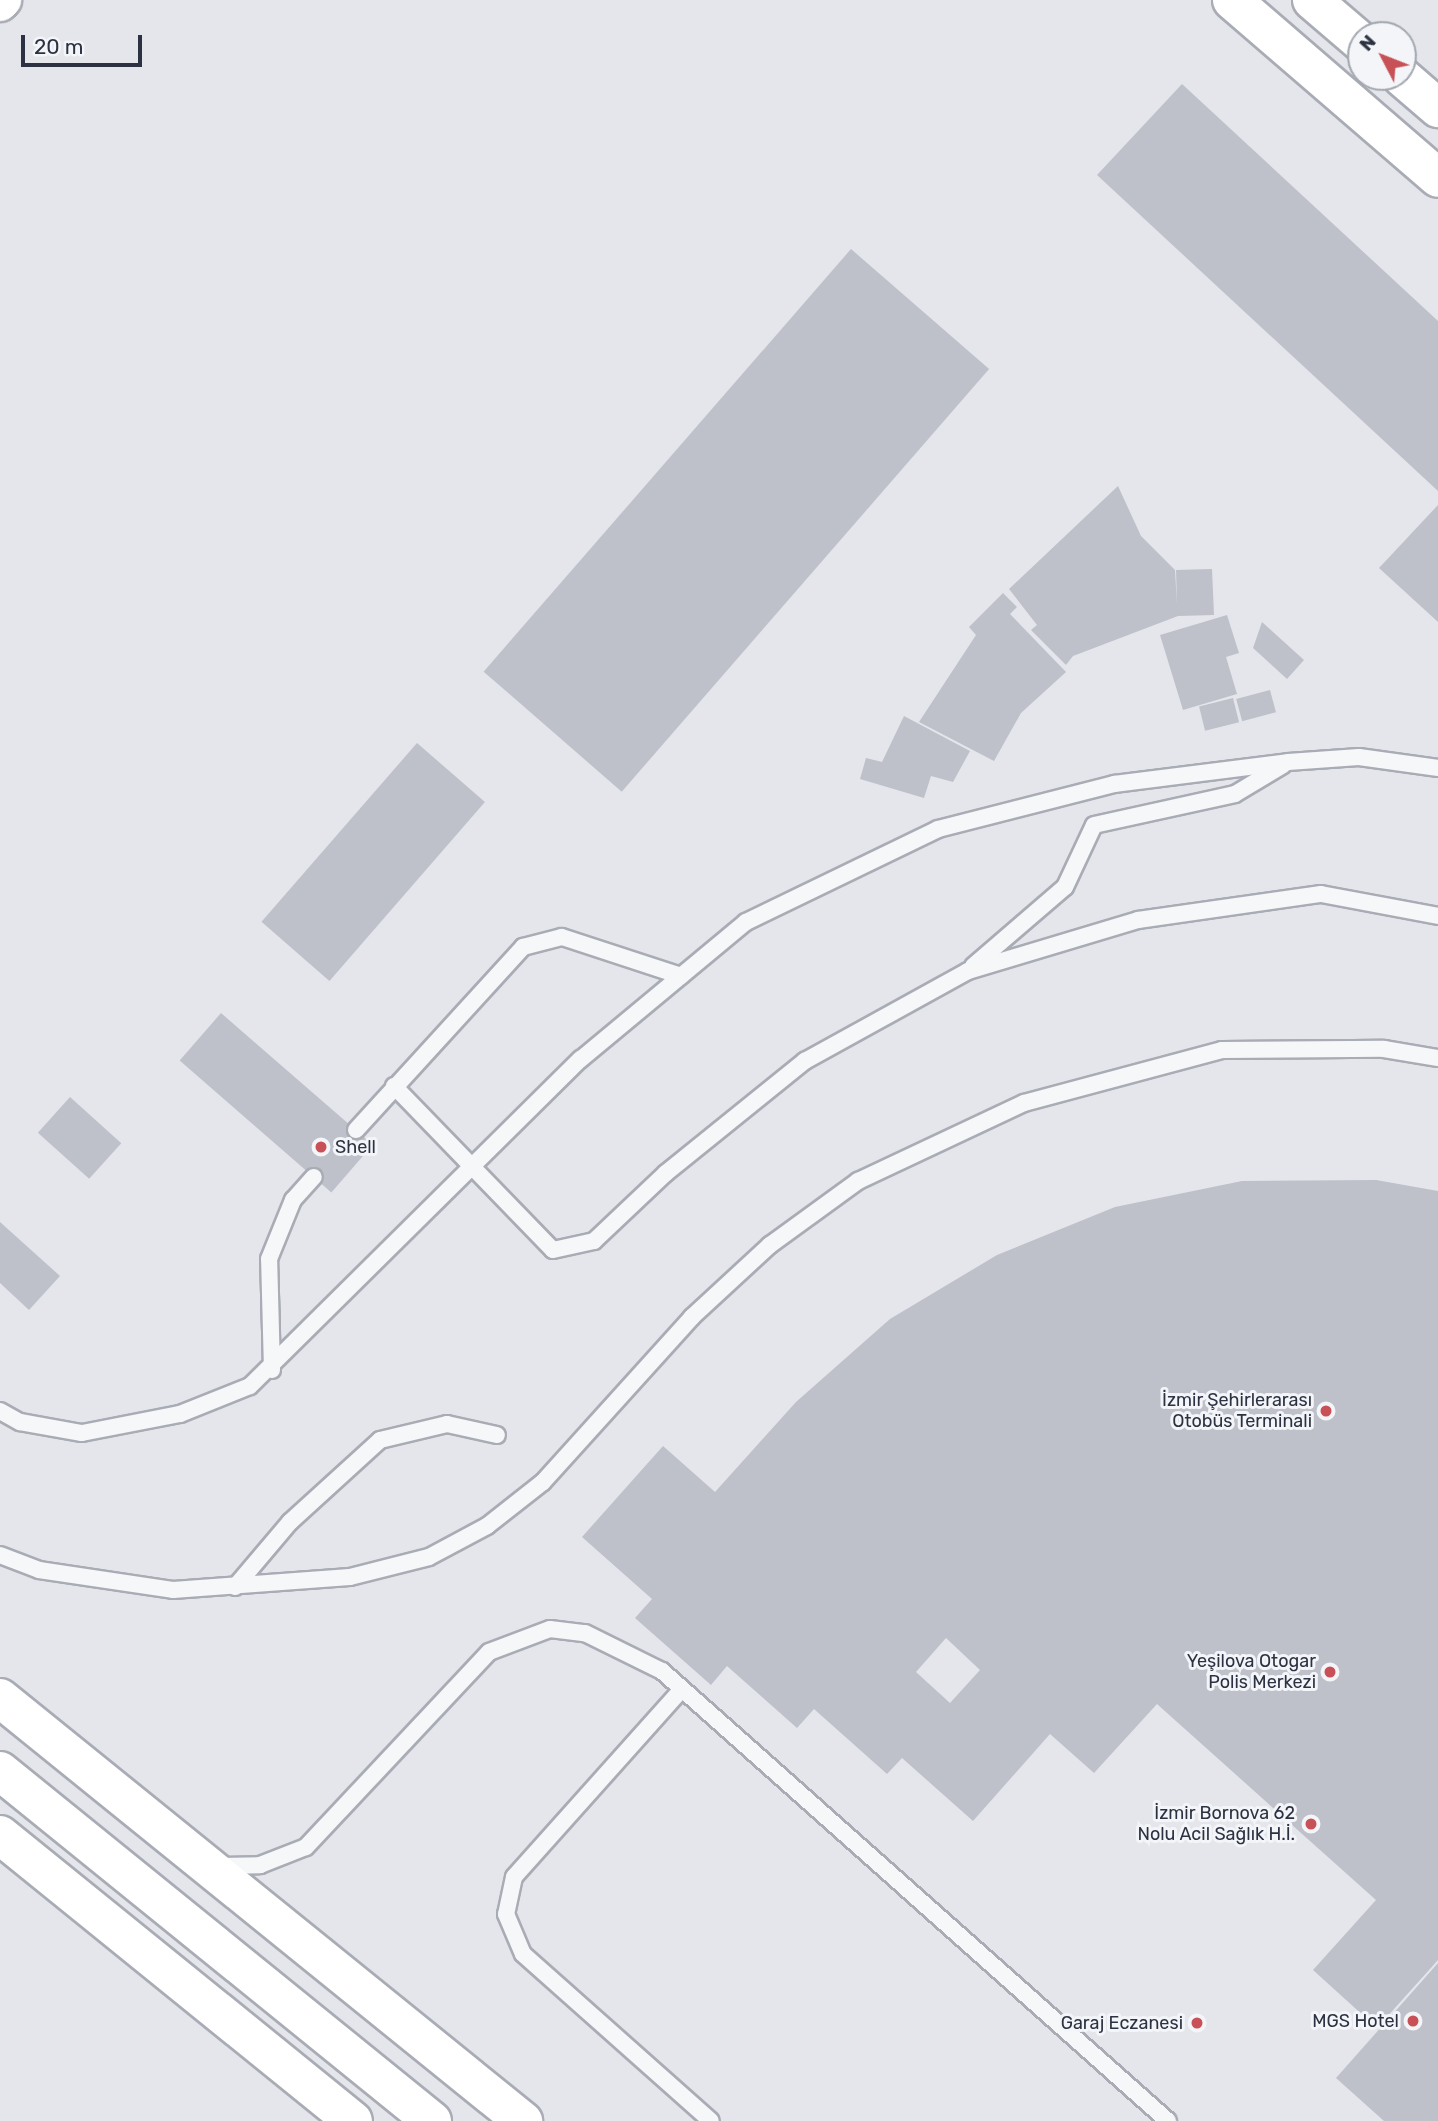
<!DOCTYPE html>
<meta charset="utf-8">
<style>
body{margin:0}
#map{position:relative;width:1438px;height:2121px;overflow:hidden;background:#e4e6eb;font-family:Rubik,sans-serif}
div>[style]{position:absolute}
.building>*{inset:0;background:#bec1ca;transform-origin:0 0}
.roads{filter:drop-shadow(2px 0 #a9acb5) drop-shadow(-2px 0 #a9acb5) drop-shadow(0 2px #a9acb5) drop-shadow(0 -2px #a9acb5)}
.service>*{height:16px;margin:-8px;padding:0 8px;transform-origin:8px;border-radius:8px;background:#f6f7f9}
.primary>*{height:38px;margin:-19px;padding:0 19px;transform-origin:19px;border-radius:19px;background:#fff}
.dots>*{width:19px;height:19px;translate:-50% -50%;box-sizing:border-box;border:4px solid #f3f5f8;border-radius:50%}
span{translate:-50% -50%;white-space:nowrap;text-align:center;line-height:1.15;-webkit-text-stroke:6px #f3f5f8;paint-order:stroke}
.poi-label{font-size:18px;color:#2c3242}
.left{translate:0 -50%;text-align:left}
.right{translate:-100% -50%;text-align:right}
.north{position:absolute;left:1347px;top:21px;width:70px;height:70px;box-sizing:border-box;background:#f3f5f8;border:2px solid #a3a7af;border-radius:50%;rotate:312deg;font-size:19px;font-weight:700;line-height:28px;text-align:center;color:#2c3242}
.north::after{content:'';display:block;margin:auto;width:24px;height:32px;background:#c85157;clip-path:polygon(50% 0,100% 100%,50% 72%,0 100%)}
.scale{position:absolute;left:21px;top:35px;width:121px;height:32px;box-sizing:border-box;border:4px solid #2c3242;border-top:0;padding-left:9px;font-size:21px;line-height:24px;white-space:nowrap;color:#2c3242;-webkit-text-stroke:5px #f3f5f8;paint-order:stroke}
</style>
<div id="map">
<div class="building">
<div style="clip-path:polygon(1182px 84px,1438px 321px,1438px 491px,1097px 175px)"></div>
<div style="left:851px;top:249px;width:183px;height:560px;rotate:41deg"></div>
<div style="clip-path:polygon(1118px 486px,1141px 536px,1175px 570px,1177px 604px,1176px 570px,1212px 569px,1214px 615px,1178px 616px,1073px 656px,1066px 665px,1031px 630px,1037px 625px,1009px 589px)"></div>
<div style="clip-path:polygon(1438px 505px,1438px 622px,1379px 568px)"></div>
<div style="clip-path:polygon(1003px 593px,1017px 607px,1010px 614px,1066px 672px,1021px 713px,994px 761px,919px 722px,976px 635px,969px 627px)"></div>
<div style="clip-path:polygon(1227px 615px,1239px 653px,1226px 657px,1237px 694px,1183px 710px,1160px 635px)"></div>
<div style="clip-path:polygon(1262px 622px,1304px 660px,1287px 679px,1253px 648px)"></div>
<div style="left:1270px;top:690px;width:23px;height:35px;rotate:75deg"></div>
<div style="left:1233px;top:698px;width:25px;height:35px;rotate:76deg"></div>
<div style="clip-path:polygon(904px 716px,970px 751px,953px 782px,931px 776px,924px 798px,860px 779px,866px 758px,882px 762px)"></div>
<div style="left:417px;top:743px;width:90px;height:237px;rotate:41deg"></div>
<div style="left:221px;top:1013px;width:201px;height:63px;rotate:41deg"></div>
<div style="left:70px;top:1097px;width:69px;height:48px;rotate:42deg"></div>
<div style="clip-path:polygon(evenodd,1376px 1180px,1438px 1191px,1438px 1960px,1377px 2028px,1313px 1970px,1376px 1900px,1157px 1704px,1094px 1773px,1050px 1734px,973px 1821px,902px 1758px,887px 1774px,814px 1709px,797px 1728px,727px 1666px,711px 1685px,635px 1618px,652px 1599px,582px 1537px,663px 1446px,715px 1492px,796px 1402px,890px 1319px,997px 1255px,1115px 1207px,1242px 1181px,1376px 1180px,946px 1638px,980px 1670px,950px 1703px,916px 1672px,946px 1638px)"></div>
<div style="clip-path:polygon(0 1222px,60px 1276px,29px 1310px,0 1283px)"></div>
<div style="clip-path:polygon(1438px 1963px,1438px 2121px,1384px 2121px,1336px 2078px)"></div>
</div>
<div class="roads">
<div class="service">
<div style="left:973px;top:966px;width:121px;rotate:-40.7deg"></div>
<div style="left:1065px;top:887px;width:68px;rotate:-64.9deg"></div>
<div style="left:1094px;top:825px;width:144px;rotate:-12.4deg"></div>
<div style="left:1235px;top:794px;width:56px;rotate:-31.1deg"></div>
<div style="left:394px;top:1086px;width:228px;rotate:45.9deg"></div>
<div style="left:553px;top:1250px;width:42px;rotate:-12.4deg"></div>
<div style="left:594px;top:1241px;width:99px;rotate:-43.4deg"></div>
<div style="left:666px;top:1173px;width:179px;rotate:-38.9deg"></div>
<div style="left:805px;top:1061px;width:186px;rotate:-28.9deg"></div>
<div style="left:968px;top:971px;width:177px;rotate:-16.7deg"></div>
<div style="left:1138px;top:920px;width:185px;rotate:-8.1deg"></div>
<div style="left:1321px;top:894px;width:119px;rotate:10.6deg"></div>
<div style="left:356px;top:1130px;width:248px;rotate:-47.6deg"></div>
<div style="left:523px;top:947px;width:40px;rotate:-14.4deg"></div>
<div style="left:562px;top:937px;width:125px;rotate:18.1deg"></div>
<div style="left:272px;top:1370px;width:111px;rotate:-91.5deg"></div>
<div style="left:269px;top:1259px;width:64px;rotate:-67.9deg"></div>
<div style="left:293px;top:1200px;width:31px;rotate:-48deg"></div>
<div style="left:0;top:1411px;width:23px;rotate:29deg"></div>
<div style="left:20px;top:1422px;width:63px;rotate:10.1deg"></div>
<div style="left:82px;top:1433px;width:100px;rotate:-11deg"></div>
<div style="left:180px;top:1414px;width:75px;rotate:-21.8deg"></div>
<div style="left:250px;top:1386px;width:465px;rotate:-44.7deg"></div>
<div style="left:581px;top:1059px;width:214px;rotate:-39.7deg"></div>
<div style="left:746px;top:922px;width:213px;rotate:-25.8deg"></div>
<div style="left:938px;top:829px;width:182px;rotate:-14.3deg"></div>
<div style="left:1114px;top:784px;width:175px;rotate:-7.2deg"></div>
<div style="left:1288px;top:762px;width:71px;rotate:-4deg"></div>
<div style="left:1359px;top:757px;width:80px;rotate:7.9deg"></div>
<div style="left:0;top:1555px;width:42px;rotate:21deg"></div>
<div style="left:39px;top:1570px;width:135px;rotate:8.5deg"></div>
<div style="left:173px;top:1590px;width:177px;rotate:-4.2deg"></div>
<div style="left:350px;top:1577px;width:81px;rotate:-14.2deg"></div>
<div style="left:429px;top:1557px;width:66px;rotate:-28.1deg"></div>
<div style="left:487px;top:1526px;width:71px;rotate:-38.2deg"></div>
<div style="left:543px;top:1482px;width:222px;rotate:-47.9deg"></div>
<div style="left:692px;top:1317px;width:106px;rotate:-42.7deg"></div>
<div style="left:770px;top:1245px;width:109px;rotate:-36deg"></div>
<div style="left:858px;top:1181px;width:183px;rotate:-25.2deg"></div>
<div style="left:1024px;top:1103px;width:205px;rotate:-15deg"></div>
<div style="left:1222px;top:1050px;width:162px;rotate:-0.4deg"></div>
<div style="left:1384px;top:1049px;width:55px;rotate:9.5deg"></div>
<div style="left:235px;top:1587px;width:85px;rotate:-49.8deg"></div>
<div style="left:290px;top:1522px;width:122px;rotate:-42.3deg"></div>
<div style="left:380px;top:1440px;width:69px;rotate:-13.4deg"></div>
<div style="left:447px;top:1424px;width:51px;rotate:12.4deg"></div>
<div style="left:682px;top:1689px;width:252px;rotate:131.8deg"></div>
<div style="left:514px;top:1877px;width:38px;rotate:102deg"></div>
<div style="left:506px;top:1914px;width:43px;rotate:67deg"></div>
<div style="left:523px;top:1954px;width:251px;rotate:41.6deg"></div>
<div style="left:221px;top:1866px;width:39px;rotate:-1deg"></div>
<div style="left:260px;top:1865px;width:49px;rotate:-21.4deg"></div>
<div style="left:306px;top:1847px;width:267px;rotate:-46.8deg"></div>
<div style="left:489px;top:1652px;width:65px;rotate:-20.7deg"></div>
<div style="left:550px;top:1629px;width:35px;rotate:7deg"></div>
<div style="left:585px;top:1633px;width:86px;rotate:26.3deg"></div>
<div style="left:662px;top:1671px;width:677px;rotate:41.65deg"></div>
</div>
<div class="primary">
<div style="left:1232px;top:0;width:272px;rotate:40.8deg"></div>
<div style="left:1312px;top:0;width:65px;rotate:40.6deg"></div>
<div style="left:0;top:2px;width:3px;rotate:-45deg"></div>
<div style="left:1402px;top:77px;width:48px;rotate:40.7deg"></div>
<div style="left:0;top:1698px;width:673px;rotate:38.97deg"></div>
<div style="left:0;top:1771px;width:556px;rotate:39.01deg"></div>
<div style="left:0;top:1835px;width:454px;rotate:39deg"></div>
</div>
</div>
<div class="dots">
<div style="left:321px;top:1147px;background:#c85157"></div>
<div style="left:1326px;top:1411px;background:#c85157"></div>
<div style="left:1330px;top:1672px;background:#c85157"></div>
<div style="left:1311px;top:1824px;background:#c85157"></div>
<div style="left:1413px;top:2021px;background:#c85157"></div>
<div style="left:1197px;top:2023px;background:#c85157"></div>
</div>
<div class="poi-label">
<span class="left" style="left:335px;top:1147px">Shell</span>
<span class="right" style="left:1312px;top:1411px">İzmir Şehirlerarası<br>Otobüs Terminali</span>
<span class="right" style="left:1316px;top:1672px">Yeşilova Otogar<br>Polis Merkezi</span>
<span class="right" style="left:1295px;top:1824px">İzmir Bornova 62<br>Nolu Acil Sağlık H.İ.</span>
<span class="right" style="left:1399px;top:2021px">MGS Hotel</span>
<span class="right" style="left:1183px;top:2023px">Garaj Eczanesi</span>
</div>
<div class="north">N</div>
<div class="scale">20 m</div>
</div>
